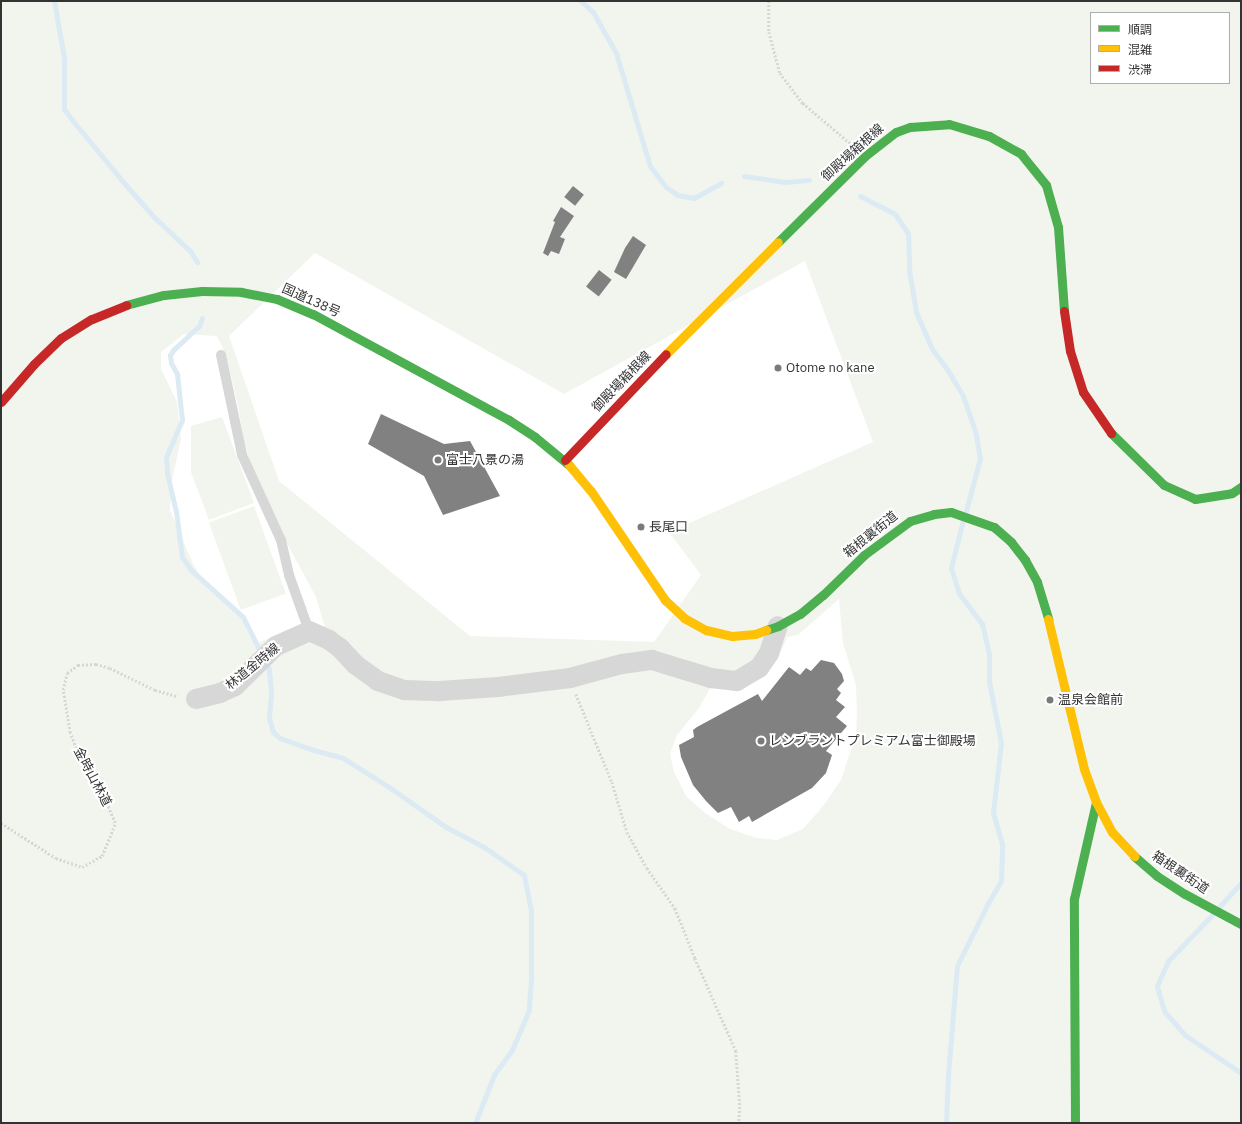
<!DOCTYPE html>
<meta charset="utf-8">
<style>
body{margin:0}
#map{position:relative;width:1242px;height:1124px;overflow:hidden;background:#fff;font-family:"IBM Plex Sans","Noto Sans JP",sans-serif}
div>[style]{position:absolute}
.green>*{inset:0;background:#f1f5ed;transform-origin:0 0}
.stream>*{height:5px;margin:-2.5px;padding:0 2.5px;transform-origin:2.5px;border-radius:2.5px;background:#dceaf4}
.building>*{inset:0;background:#818181;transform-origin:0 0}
.path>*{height:2.5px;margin-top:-1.25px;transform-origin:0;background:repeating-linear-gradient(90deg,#d6d6d6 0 2px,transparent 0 4px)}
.lane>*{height:10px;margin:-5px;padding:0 5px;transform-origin:5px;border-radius:5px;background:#d7d7d7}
.street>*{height:20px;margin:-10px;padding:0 10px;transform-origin:10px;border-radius:10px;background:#d7d7d7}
.fast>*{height:9px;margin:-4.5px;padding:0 4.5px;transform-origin:4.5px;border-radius:4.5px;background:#4caf50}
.slow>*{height:9px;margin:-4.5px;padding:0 4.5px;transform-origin:4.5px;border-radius:4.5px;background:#ffc107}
.jam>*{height:9px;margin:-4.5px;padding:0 4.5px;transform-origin:4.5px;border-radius:4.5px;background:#c62828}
.dots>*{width:11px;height:11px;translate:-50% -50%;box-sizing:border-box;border:2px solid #fff;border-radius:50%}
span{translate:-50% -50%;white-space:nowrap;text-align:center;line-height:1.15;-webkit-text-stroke:4px #fff;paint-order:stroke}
.street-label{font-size:13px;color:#333}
.poi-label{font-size:13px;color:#333}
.left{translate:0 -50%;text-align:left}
.frame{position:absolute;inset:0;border:2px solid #333;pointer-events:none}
.legend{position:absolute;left:1090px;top:12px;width:140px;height:72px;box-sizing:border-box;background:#fff;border:1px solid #adadad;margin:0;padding:5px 7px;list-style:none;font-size:12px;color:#333}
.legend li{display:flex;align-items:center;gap:8px;height:20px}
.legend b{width:20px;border:1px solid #adadad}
</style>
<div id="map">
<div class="green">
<div style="clip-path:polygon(evenodd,1px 1px,1241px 1px,1241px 1123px,1px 1123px,1px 1px,1091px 13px,1229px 13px,1229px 83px,1091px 83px,1091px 13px,1px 1px,315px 253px,564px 394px,805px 261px,873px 442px,669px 532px,701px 575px,654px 642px,470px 636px,279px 481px,229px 336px,315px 253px,1px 1px,184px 334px,217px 336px,226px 355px,239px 410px,243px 438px,252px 469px,282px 534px,316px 597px,325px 628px,300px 624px,256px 644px,237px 610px,208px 589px,193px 564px,170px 510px,172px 480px,181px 439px,177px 402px,161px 369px,161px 352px,184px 334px,1px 1px,839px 599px,843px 643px,856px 685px,857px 712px,856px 735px,841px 780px,824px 805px,803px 829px,777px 840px,757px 838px,730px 829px,705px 813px,686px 796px,674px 772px,670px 754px,677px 735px,699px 708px,712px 685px,769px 671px,778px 659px,787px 637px,798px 635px,839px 599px)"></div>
<div style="clip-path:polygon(222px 417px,254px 503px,209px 520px,191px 472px,191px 426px)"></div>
<div style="left:254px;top:506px;width:93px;height:48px;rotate:70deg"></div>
</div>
<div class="stream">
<div style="left:54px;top:1px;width:58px;rotate:80deg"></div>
<div style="left:64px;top:58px;width:51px;rotate:90deg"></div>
<div style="left:64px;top:109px;width:15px;rotate:53deg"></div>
<div style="left:73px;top:121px;width:82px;rotate:50.5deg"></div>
<div style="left:125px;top:184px;width:44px;rotate:48.7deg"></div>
<div style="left:154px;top:217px;width:51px;rotate:43.4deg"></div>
<div style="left:191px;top:252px;width:12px;rotate:59deg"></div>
<div style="left:581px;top:1px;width:16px;rotate:43deg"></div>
<div style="left:593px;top:12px;width:47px;rotate:60.7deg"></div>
<div style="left:616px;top:53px;width:118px;rotate:73.3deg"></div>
<div style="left:650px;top:166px;width:26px;rotate:53deg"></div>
<div style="left:666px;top:187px;width:14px;rotate:34deg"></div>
<div style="left:678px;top:195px;width:16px;rotate:11deg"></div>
<div style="left:694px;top:198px;width:31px;rotate:-29deg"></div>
<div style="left:744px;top:176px;width:41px;rotate:8.3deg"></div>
<div style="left:785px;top:182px;width:24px;rotate:-5deg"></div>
<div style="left:860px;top:196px;width:39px;rotate:27deg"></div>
<div style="left:895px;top:214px;width:23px;rotate:56deg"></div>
<div style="left:908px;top:233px;width:37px;rotate:88deg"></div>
<div style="left:909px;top:270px;width:43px;rotate:80.5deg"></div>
<div style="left:916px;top:312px;width:40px;rotate:66.6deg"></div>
<div style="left:932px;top:349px;width:25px;rotate:53deg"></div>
<div style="left:947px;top:369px;width:31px;rotate:59deg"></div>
<div style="left:963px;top:396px;width:36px;rotate:71deg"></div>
<div style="left:975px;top:430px;width:28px;rotate:80deg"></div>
<div style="left:980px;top:458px;width:55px;rotate:104.8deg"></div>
<div style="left:202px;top:318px;width:9px;rotate:111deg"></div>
<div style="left:199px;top:326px;width:34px;rotate:137deg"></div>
<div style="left:174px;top:349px;width:7px;rotate:124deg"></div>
<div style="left:170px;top:355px;width:8px;rotate:83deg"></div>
<div style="left:171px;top:363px;width:13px;rotate:61deg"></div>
<div style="left:177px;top:374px;width:46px;rotate:83.8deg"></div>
<div style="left:182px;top:420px;width:40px;rotate:113.4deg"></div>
<div style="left:166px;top:457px;width:16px;rotate:86deg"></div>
<div style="left:167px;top:473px;width:39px;rotate:77deg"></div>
<div style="left:176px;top:511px;width:46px;rotate:82.6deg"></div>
<div style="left:182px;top:557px;width:16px;rotate:55deg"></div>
<div style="left:191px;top:570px;width:70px;rotate:42.1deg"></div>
<div style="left:243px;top:617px;width:40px;rotate:63.4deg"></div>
<div style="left:266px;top:662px;width:9px;rotate:69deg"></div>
<div style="left:269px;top:670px;width:24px;rotate:85deg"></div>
<div style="left:271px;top:694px;width:24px;rotate:95deg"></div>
<div style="left:269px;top:718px;width:15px;rotate:74deg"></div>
<div style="left:273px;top:732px;width:9px;rotate:41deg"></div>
<div style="left:280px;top:738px;width:32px;rotate:20deg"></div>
<div style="left:310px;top:749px;width:34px;rotate:15deg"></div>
<div style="left:343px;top:758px;width:54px;rotate:32.2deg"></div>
<div style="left:389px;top:787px;width:70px;rotate:35.1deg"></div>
<div style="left:446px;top:827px;width:43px;rotate:27.8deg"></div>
<div style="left:484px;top:847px;width:49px;rotate:35deg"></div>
<div style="left:524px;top:875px;width:36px;rotate:79deg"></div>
<div style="left:531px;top:910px;width:68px;rotate:90deg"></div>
<div style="left:531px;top:978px;width:32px;rotate:94deg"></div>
<div style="left:529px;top:1010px;width:43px;rotate:113deg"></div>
<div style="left:512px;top:1050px;width:31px;rotate:126deg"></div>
<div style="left:494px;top:1075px;width:52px;rotate:111.6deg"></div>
<div style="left:1220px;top:906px;width:31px;rotate:-48deg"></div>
<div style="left:1212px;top:915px;width:64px;rotate:133.7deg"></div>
<div style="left:1168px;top:961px;width:27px;rotate:114deg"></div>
<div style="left:1157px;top:986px;width:26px;rotate:74deg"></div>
<div style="left:1164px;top:1011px;width:32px;rotate:49deg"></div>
<div style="left:1185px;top:1035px;width:68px;rotate:34.2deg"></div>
<div style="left:946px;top:1123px;width:48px;rotate:-87.6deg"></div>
<div style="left:948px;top:1075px;width:109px;rotate:-85.3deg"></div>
<div style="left:957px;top:966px;width:68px;rotate:-63.8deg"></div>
<div style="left:987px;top:905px;width:28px;rotate:-60deg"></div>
<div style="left:1001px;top:881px;width:37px;rotate:-88deg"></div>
<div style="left:1002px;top:844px;width:32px;rotate:-106deg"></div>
<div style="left:993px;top:813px;width:70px;rotate:-83.5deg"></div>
<div style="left:1001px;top:743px;width:63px;rotate:-101deg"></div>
<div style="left:989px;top:681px;width:27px;rotate:-90deg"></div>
<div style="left:989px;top:654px;width:31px;rotate:-103deg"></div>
<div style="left:982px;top:624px;width:39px;rotate:-127deg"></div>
<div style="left:959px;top:593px;width:26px;rotate:-108deg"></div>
<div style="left:951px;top:568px;width:49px;rotate:-76deg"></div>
</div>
<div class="building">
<div style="left:573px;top:186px;width:14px;height:14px;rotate:39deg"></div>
<div style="clip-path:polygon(561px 207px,574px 216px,560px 237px,565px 239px,559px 254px,551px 251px,548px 256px,543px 253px,555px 222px,553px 221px)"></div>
<div style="clip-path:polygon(633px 236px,646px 245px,626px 279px,614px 272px,625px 248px)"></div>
<div style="left:599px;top:270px;width:16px;height:21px;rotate:38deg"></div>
<div style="clip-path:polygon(381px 414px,444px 444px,470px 441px,500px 496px,443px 515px,424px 476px,368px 444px)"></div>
<div style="clip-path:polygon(821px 660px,834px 663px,842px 674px,844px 681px,837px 689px,841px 693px,836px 700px,845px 707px,836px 717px,847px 726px,826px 751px,832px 755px,826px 773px,812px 788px,752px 822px,749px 816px,739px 822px,731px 807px,718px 813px,706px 801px,693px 785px,681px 757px,679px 745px,694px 737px,693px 730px,697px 727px,758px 694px,762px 701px,789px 667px,800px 675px,806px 668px,811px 671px)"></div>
</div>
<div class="path">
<div style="left:769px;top:1px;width:31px;rotate:90deg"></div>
<div style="left:769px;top:32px;width:42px;rotate:75deg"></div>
<div style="left:780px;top:73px;width:38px;rotate:53deg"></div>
<div style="left:803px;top:103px;width:63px;rotate:40.5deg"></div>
<div style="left:576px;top:694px;width:95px;rotate:67.8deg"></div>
<div style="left:612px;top:782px;width:52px;rotate:73.3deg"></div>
<div style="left:627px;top:832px;width:41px;rotate:60.9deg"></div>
<div style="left:647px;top:868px;width:49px;rotate:55deg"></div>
<div style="left:675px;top:908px;width:54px;rotate:68.2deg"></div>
<div style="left:695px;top:958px;width:102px;rotate:66.2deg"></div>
<div style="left:736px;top:1051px;width:56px;rotate:85.9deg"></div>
<div style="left:740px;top:1107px;width:16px;rotate:94deg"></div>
<div style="left:1px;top:823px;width:65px;rotate:32.5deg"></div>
<div style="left:56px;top:858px;width:28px;rotate:19deg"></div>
<div style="left:82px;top:867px;width:23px;rotate:-29deg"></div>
<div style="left:102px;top:856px;width:35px;rotate:-68deg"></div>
<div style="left:115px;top:823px;width:26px;rotate:-113deg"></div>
<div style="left:105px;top:799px;width:50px;rotate:-121.2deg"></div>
<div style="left:79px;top:756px;width:25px;rotate:-111deg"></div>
<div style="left:70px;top:733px;width:44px;rotate:-99.2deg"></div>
<div style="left:63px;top:690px;width:17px;rotate:-77deg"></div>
<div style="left:67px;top:673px;width:14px;rotate:-36deg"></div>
<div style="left:78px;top:665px;width:18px;rotate:-3deg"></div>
<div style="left:96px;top:664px;width:15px;rotate:16deg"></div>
<div style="left:110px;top:668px;width:50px;rotate:26.1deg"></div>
<div style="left:155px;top:690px;width:24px;rotate:15deg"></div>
</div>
<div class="lane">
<div style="left:221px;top:355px;width:102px;rotate:78.1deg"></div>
<div style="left:242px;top:455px;width:94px;rotate:65.4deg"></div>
<div style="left:281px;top:540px;width:36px;rotate:77deg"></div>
<div style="left:289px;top:575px;width:59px;rotate:70.3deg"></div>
</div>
<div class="street">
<div style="left:196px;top:699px;width:25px;rotate:-14deg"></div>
<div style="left:220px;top:693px;width:17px;rotate:-25deg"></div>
<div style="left:235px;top:686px;width:57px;rotate:-44.3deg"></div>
<div style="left:276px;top:646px;width:36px;rotate:-24deg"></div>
<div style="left:309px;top:631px;width:22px;rotate:24deg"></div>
<div style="left:329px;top:640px;width:14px;rotate:36deg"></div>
<div style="left:340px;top:648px;width:23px;rotate:47deg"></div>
<div style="left:356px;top:665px;width:27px;rotate:36deg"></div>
<div style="left:378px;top:681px;width:28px;rotate:19deg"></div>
<div style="left:404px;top:690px;width:36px;rotate:2deg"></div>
<div style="left:440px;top:691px;width:58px;rotate:-3.9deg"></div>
<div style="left:498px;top:687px;width:73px;rotate:-7.1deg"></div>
<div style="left:570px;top:678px;width:54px;rotate:-15.1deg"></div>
<div style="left:622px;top:664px;width:30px;rotate:-8deg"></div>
<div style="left:652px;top:660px;width:62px;rotate:17deg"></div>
<div style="left:711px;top:678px;width:26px;rotate:7deg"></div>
<div style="left:737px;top:681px;width:26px;rotate:-31deg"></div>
<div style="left:759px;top:668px;width:18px;rotate:-56deg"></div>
<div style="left:769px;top:653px;width:28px;rotate:-72deg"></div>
</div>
<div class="fast">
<div style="left:778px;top:242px;width:122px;rotate:-44.7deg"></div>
<div style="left:865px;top:156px;width:39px;rotate:-38deg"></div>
<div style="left:896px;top:132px;width:15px;rotate:-20deg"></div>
<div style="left:910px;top:127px;width:39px;rotate:-4deg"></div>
<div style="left:949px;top:124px;width:42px;rotate:16.7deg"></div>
<div style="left:989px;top:136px;width:37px;rotate:29deg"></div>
<div style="left:1021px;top:154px;width:40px;rotate:51deg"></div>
<div style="left:1046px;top:185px;width:44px;rotate:74.1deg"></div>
<div style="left:1058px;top:227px;width:84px;rotate:85.9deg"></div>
<div style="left:126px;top:305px;width:39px;rotate:-15deg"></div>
<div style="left:164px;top:295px;width:38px;rotate:-6deg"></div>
<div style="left:202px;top:291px;width:39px;rotate:1deg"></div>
<div style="left:241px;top:292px;width:37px;rotate:11deg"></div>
<div style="left:277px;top:299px;width:39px;rotate:23deg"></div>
<div style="left:313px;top:314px;width:223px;rotate:28.4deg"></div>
<div style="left:509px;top:420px;width:31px;rotate:33deg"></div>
<div style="left:535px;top:437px;width:44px;rotate:39.5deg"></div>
<div style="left:1111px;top:433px;width:74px;rotate:44.5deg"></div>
<div style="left:1164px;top:485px;width:34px;rotate:24deg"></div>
<div style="left:1195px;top:499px;width:37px;rotate:-9deg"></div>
<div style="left:1232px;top:493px;width:11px;rotate:-34deg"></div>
<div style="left:766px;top:630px;width:13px;rotate:-18deg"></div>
<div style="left:778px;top:626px;width:25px;rotate:-29deg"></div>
<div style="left:800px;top:614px;width:30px;rotate:-40deg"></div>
<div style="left:823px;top:595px;width:57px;rotate:-44.3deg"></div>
<div style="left:864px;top:555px;width:57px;rotate:-36.5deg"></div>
<div style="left:910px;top:521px;width:25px;rotate:-16deg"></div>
<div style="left:934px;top:514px;width:17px;rotate:-7deg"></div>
<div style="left:951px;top:512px;width:46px;rotate:19.2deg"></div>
<div style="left:994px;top:527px;width:23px;rotate:41deg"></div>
<div style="left:1011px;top:542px;width:23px;rotate:52deg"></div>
<div style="left:1025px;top:560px;width:25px;rotate:61deg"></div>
<div style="left:1037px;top:582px;width:39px;rotate:73deg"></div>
<div style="left:1134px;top:856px;width:30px;rotate:41deg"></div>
<div style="left:1157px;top:876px;width:33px;rotate:33deg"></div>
<div style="left:1185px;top:894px;width:64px;rotate:28.2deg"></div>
<div style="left:1075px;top:1123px;width:224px;rotate:-90.3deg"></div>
<div style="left:1074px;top:899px;width:99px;rotate:-77.2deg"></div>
</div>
<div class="slow">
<div style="left:666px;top:354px;width:158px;rotate:-45deg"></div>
<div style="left:569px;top:465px;width:34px;rotate:50deg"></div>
<div style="left:591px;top:491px;width:132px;rotate:55.8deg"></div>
<div style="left:665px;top:600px;width:26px;rotate:43deg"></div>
<div style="left:684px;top:618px;width:25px;rotate:29deg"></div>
<div style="left:706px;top:630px;width:27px;rotate:13deg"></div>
<div style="left:732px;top:636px;width:23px;rotate:-5deg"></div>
<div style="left:755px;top:634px;width:12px;rotate:-20deg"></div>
<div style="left:1048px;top:619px;width:154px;rotate:76.5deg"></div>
<div style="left:1084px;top:769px;width:35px;rotate:70deg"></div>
<div style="left:1096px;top:802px;width:34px;rotate:62deg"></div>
<div style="left:1112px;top:832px;width:33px;rotate:47deg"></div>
</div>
<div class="jam">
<div style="left:1064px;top:311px;width:40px;rotate:81.5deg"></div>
<div style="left:1070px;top:351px;width:43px;rotate:72.4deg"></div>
<div style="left:1083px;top:392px;width:50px;rotate:55.7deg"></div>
<div style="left:1px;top:402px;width:50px;rotate:-49deg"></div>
<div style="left:34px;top:364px;width:37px;rotate:-44deg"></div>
<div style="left:61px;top:338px;width:36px;rotate:-32deg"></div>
<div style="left:92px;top:319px;width:37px;rotate:-22deg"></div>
<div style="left:565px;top:460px;width:146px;rotate:-46.4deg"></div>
</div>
<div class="dots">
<div style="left:778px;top:368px;background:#7a7a7a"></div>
<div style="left:438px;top:460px;background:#7a7a7a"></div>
<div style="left:641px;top:527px;background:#7a7a7a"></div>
<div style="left:1050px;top:700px;background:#7a7a7a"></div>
<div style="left:761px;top:741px;background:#7a7a7a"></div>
</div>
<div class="street-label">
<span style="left:853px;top:153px;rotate:-42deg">御殿場箱根線</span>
<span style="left:311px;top:301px;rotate:24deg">国道138号</span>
<span style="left:622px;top:382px;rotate:-46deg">御殿場箱根線</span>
<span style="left:871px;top:535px;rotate:-39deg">箱根裏街道</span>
<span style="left:253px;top:667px;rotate:-39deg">林道金時線</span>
<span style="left:92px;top:777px;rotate:62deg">金時山林道</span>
<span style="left:1180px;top:873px;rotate:34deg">箱根裏街道</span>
</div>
<div class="poi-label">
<span class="left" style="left:786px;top:368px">Otome no kane</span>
<span class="left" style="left:446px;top:460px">富士八景の湯</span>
<span class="left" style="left:649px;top:527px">長尾口</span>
<span class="left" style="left:1058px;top:700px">温泉会館前</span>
<span class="left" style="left:769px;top:741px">レンブラントプレミアム富士御殿場</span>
</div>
<div class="frame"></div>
<ul class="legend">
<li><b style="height:5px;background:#4caf50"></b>順調</li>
<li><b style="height:5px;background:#ffc107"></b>混雑</li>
<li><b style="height:5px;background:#c62828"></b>渋滞</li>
</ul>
</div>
